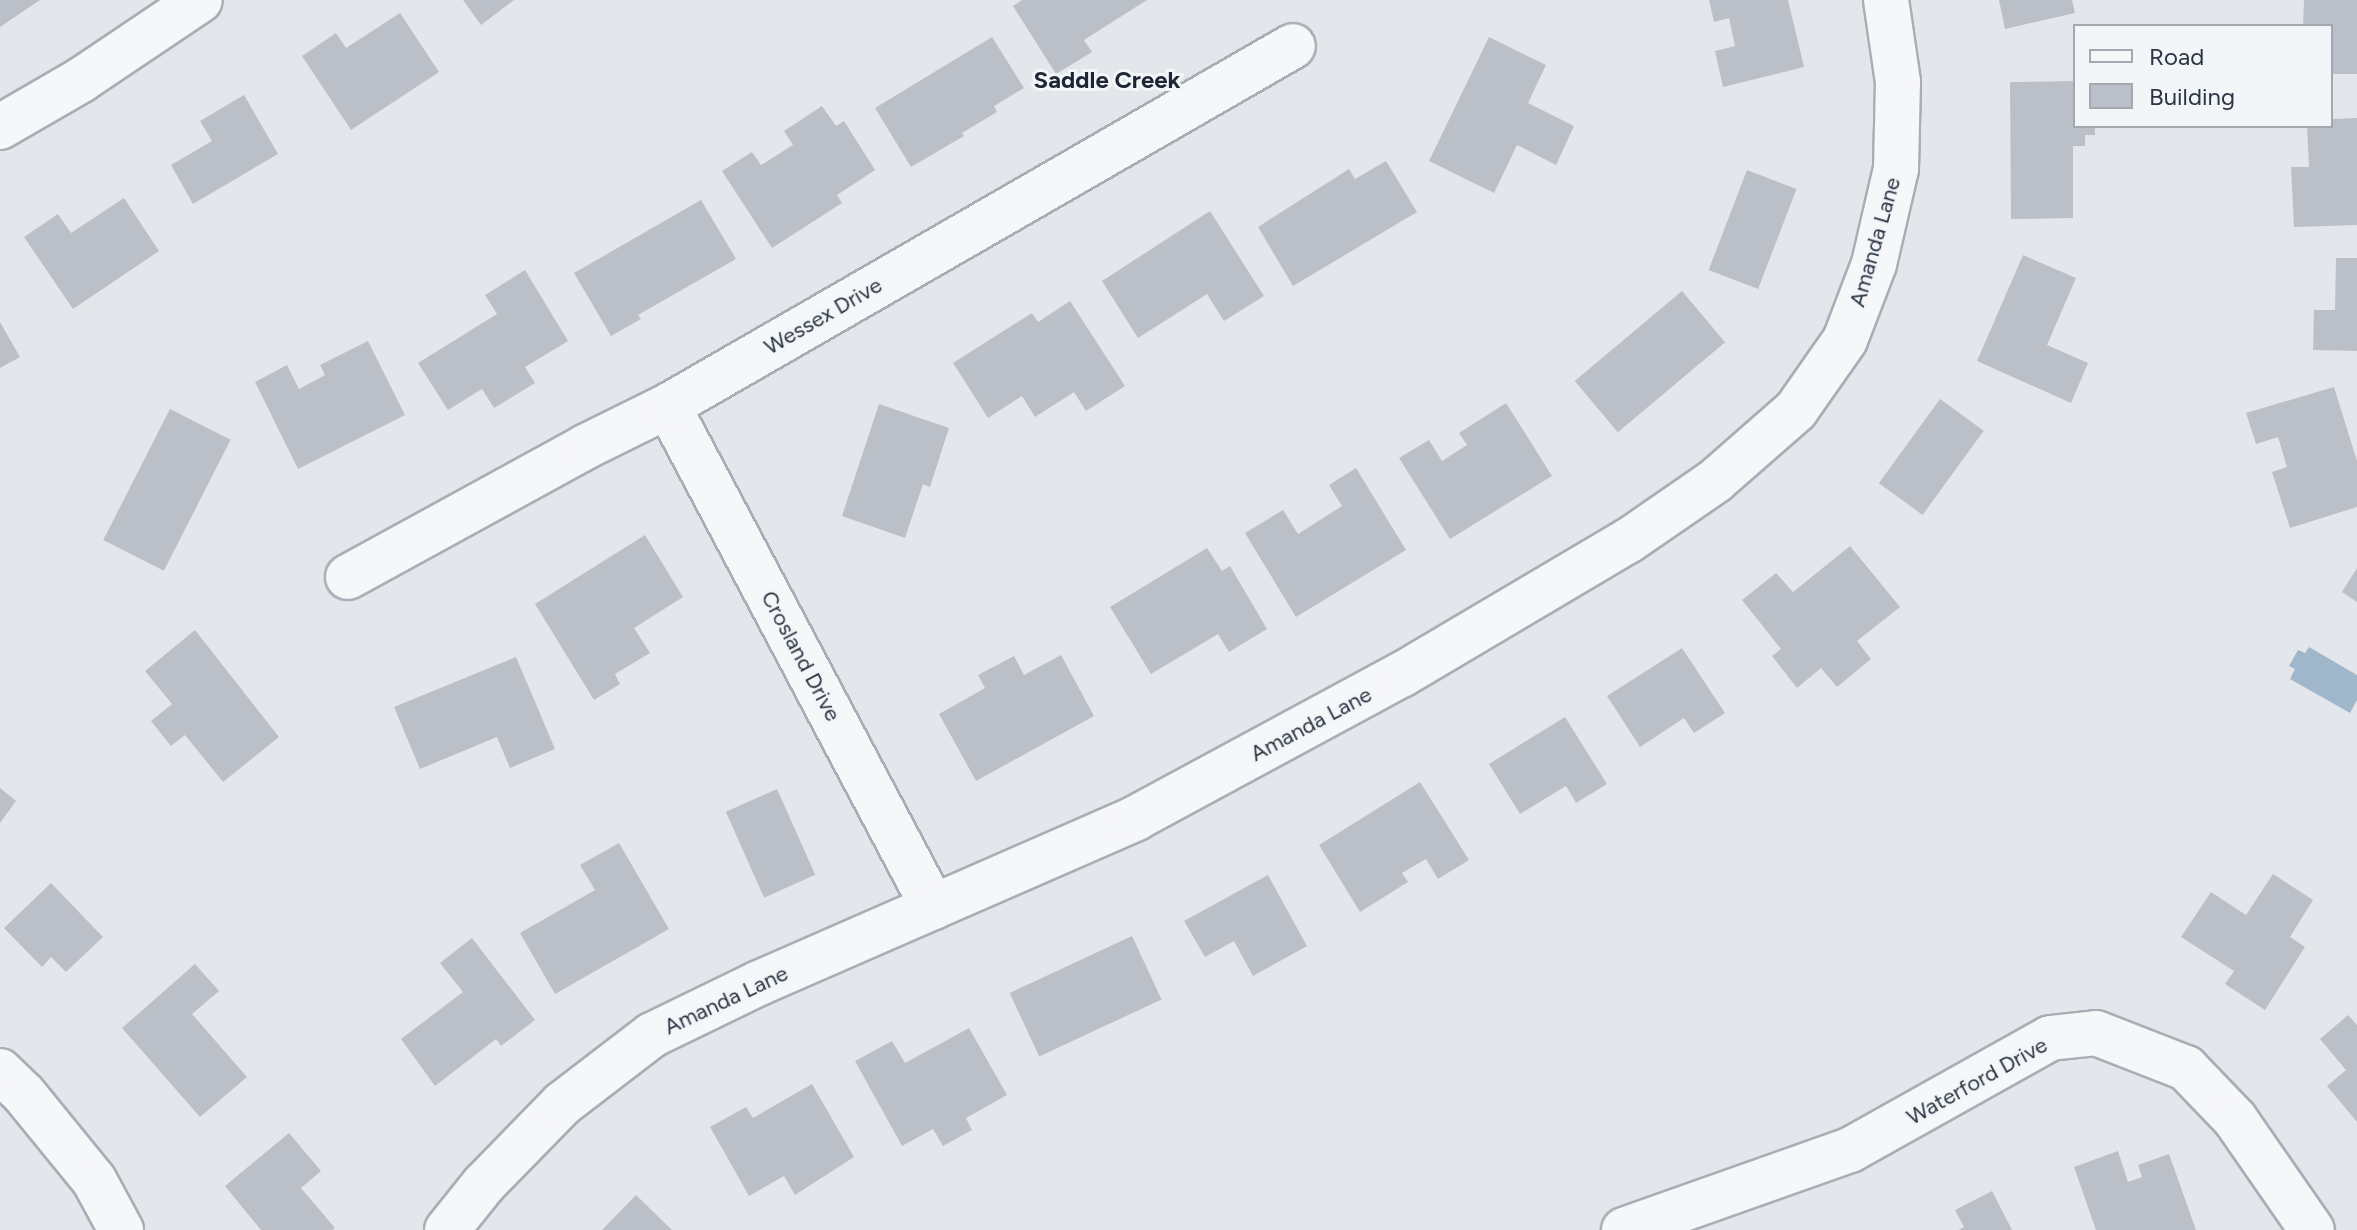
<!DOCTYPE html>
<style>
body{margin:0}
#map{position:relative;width:2357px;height:1230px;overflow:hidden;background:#e3e7eb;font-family:Figtree,sans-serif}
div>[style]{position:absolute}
.water>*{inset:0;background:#a0b6ca}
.building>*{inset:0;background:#bbc0c8;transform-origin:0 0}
.roads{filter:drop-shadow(2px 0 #a8aeb5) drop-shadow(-2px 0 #a8aeb5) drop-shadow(0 2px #a8aeb5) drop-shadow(0 -2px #a8aeb5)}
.minor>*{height:44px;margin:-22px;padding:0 22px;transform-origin:22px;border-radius:22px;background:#f6f7f9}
span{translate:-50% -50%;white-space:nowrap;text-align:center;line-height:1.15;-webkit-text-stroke:6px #f3f6f8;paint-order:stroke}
.street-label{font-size:22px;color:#2c3543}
.neighbourhood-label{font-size:24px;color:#1e2634;font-weight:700}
.legend{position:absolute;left:2073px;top:24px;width:260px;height:104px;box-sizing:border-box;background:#f3f6f8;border:2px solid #a3a9b0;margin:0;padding:10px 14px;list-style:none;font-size:24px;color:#2c3543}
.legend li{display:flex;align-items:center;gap:16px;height:40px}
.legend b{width:40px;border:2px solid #a3a9b0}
</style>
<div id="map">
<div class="water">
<div style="clip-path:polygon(2309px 647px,2357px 675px,2357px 700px,2350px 713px,2290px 679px,2295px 669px,2289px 666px,2298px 650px,2305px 653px)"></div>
</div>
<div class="building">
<div style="clip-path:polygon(0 0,40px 0,0 27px)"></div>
<div style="clip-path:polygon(463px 0,514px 0,481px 25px)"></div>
<div style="clip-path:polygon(1022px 0,1147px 0,1084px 40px,1092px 52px,1056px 74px,1013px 6px)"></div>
<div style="clip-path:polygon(1709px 0,1788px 0,1804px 67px,1723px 87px,1715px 51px,1735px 46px,1729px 18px,1714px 22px)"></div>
<div style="clip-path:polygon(1999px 0,2072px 0,2075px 13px,2005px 29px)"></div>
<div style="clip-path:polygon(2304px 0,2357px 0,2357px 74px,2331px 74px,2331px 26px,2303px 26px)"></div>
<div style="clip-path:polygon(400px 13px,439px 72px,351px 130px,302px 56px,336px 33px,346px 48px)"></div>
<div style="clip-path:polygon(992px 37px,1024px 88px,994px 106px,997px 112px,962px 133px,964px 136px,911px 167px,875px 108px)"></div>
<div style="clip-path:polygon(1489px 37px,1546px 65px,1528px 103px,1574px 126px,1556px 165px,1517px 145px,1494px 193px,1429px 161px)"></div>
<div style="clip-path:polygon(2075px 81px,2075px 126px,2095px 126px,2095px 135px,2085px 135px,2085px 146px,2073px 146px,2073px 218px,2011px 219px,2010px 82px)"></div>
<div style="clip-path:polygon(244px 95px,278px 154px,193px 204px,171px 165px,212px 141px,200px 121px)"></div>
<div style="clip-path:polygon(822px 106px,836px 126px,844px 121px,875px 170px,837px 195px,842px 203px,772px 248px,722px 171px,752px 152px,761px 165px,793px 145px,784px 131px)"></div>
<div style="clip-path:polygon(2357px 118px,2357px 225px,2294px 227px,2291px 167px,2309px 167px,2307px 126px,2331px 126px,2331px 119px)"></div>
<div style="clip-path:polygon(1386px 161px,1417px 212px,1293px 286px,1258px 227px,1349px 169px,1355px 179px)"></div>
<div style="left:1747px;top:170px;width:53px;height:107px;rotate:21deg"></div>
<div style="clip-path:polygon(124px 198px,159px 251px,73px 309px,24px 237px,58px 214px,71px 233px)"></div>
<div style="clip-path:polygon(701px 200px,736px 259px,638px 315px,641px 319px,611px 336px,574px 273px)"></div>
<div style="clip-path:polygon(1210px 211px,1264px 296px,1224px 321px,1207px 294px,1138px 338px,1102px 281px)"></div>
<div style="clip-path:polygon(2023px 255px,2076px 278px,2047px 345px,2088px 363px,2071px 403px,1977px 361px)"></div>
<div style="clip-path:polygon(2336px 258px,2357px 258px,2357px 351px,2313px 350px,2314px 310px,2335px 310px)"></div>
<div style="clip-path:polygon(525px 270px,568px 341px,525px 367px,535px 383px,494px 408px,482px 389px,448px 410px,418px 363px,497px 314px,485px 295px)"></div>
<div style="left:1682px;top:291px;width:67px;height:140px;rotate:50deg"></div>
<div style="clip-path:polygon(1070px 301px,1125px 386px,1086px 411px,1074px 392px,1035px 417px,1022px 396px,988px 418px,953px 363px,1032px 313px,1038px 322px)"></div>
<div style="clip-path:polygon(0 322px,20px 357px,0 368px)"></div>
<div style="clip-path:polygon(368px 341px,405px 415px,298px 469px,255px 382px,287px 365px,299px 389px,325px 375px,320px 365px)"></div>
<div style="clip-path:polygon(2334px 387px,2357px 461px,2357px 507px,2290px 528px,2272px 472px,2287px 467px,2278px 437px,2256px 444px,2246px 413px)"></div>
<div style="left:1940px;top:399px;width:54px;height:104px;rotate:36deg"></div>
<div style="clip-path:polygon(1506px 403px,1552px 476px,1450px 539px,1399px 458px,1429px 440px,1442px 461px,1467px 445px,1459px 433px)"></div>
<div style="clip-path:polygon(879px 404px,949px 428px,930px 487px,923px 484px,905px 538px,842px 516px)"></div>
<div style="left:170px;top:409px;width:68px;height:147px;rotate:27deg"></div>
<div style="clip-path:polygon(1356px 468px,1406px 550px,1296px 617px,1245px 533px,1283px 510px,1298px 534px,1342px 506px,1329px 485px)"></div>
<div style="clip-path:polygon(645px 535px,683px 597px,634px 628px,650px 653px,615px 674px,620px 684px,594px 700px,535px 604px)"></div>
<div style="clip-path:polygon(1850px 546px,1900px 607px,1857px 641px,1871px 659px,1837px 687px,1821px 668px,1797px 688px,1772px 656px,1781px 649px,1742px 600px,1776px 573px,1793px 592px)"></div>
<div style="clip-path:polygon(1207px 548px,1222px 571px,1230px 566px,1267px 629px,1229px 652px,1218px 634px,1151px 674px,1110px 607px)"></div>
<div style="clip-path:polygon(2357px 568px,2357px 602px,2342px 592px)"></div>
<div style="clip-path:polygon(195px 630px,279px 737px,223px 782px,185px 735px,171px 746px,151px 721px,172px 704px,145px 671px)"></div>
<div style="clip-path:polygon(1682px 648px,1725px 713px,1694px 733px,1684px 718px,1640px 747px,1607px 696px)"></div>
<div style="clip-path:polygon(1061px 655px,1094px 716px,976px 781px,939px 714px,985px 688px,978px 675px,1014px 656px,1024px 675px)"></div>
<div style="clip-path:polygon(516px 657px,555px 749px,510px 768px,497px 737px,420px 769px,394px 707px)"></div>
<div style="clip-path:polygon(1565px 717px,1607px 784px,1576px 803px,1566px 786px,1520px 814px,1489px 764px)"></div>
<div style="clip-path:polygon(1420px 782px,1469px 860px,1438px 879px,1426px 859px,1402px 873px,1408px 882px,1360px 912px,1319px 845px)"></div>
<div style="clip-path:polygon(0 788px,16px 801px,0 823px)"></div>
<div style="left:777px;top:789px;width:94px;height:56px;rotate:66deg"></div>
<div style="clip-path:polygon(619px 843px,669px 929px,555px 994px,520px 933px,595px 890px,580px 865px)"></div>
<div style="clip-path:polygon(2273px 874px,2313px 900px,2290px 937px,2305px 947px,2265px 1010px,2225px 984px,2234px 971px,2181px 937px,2211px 892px,2246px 915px)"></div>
<div style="clip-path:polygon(1268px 875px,1307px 946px,1253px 976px,1234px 941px,1205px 957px,1184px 921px)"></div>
<div style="clip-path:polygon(51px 883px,103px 937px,66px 972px,51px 957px,42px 967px,4px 928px)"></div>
<div style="left:1132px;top:936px;width:70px;height:135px;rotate:65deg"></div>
<div style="clip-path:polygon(472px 938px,535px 1020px,501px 1046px,496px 1039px,435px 1086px,401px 1039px,463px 992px,440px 963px)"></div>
<div style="clip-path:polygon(195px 964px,219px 991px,192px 1014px,247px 1077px,200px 1117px,122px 1028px)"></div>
<div style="clip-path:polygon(2348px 1015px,2357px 1025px,2357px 1122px,2327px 1086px,2346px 1070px,2320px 1039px)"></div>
<div style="clip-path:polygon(969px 1028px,1007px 1095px,966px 1118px,972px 1130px,943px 1146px,933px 1129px,902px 1146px,855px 1061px,892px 1041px,905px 1063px)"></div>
<div style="clip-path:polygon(812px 1084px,854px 1157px,795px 1195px,784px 1176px,749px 1196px,710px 1127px,746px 1107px,753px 1118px)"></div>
<div style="clip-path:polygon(289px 1133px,321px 1171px,301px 1188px,335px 1228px,332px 1230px,261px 1230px,225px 1186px)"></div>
<div style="clip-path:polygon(2118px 1151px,2128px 1182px,2142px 1177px,2138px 1165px,2169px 1154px,2196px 1230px,2096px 1230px,2074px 1167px)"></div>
<div style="clip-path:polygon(1992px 1191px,2012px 1230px,1959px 1230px,1964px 1227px,1955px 1210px)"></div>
<div style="clip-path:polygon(636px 1195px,672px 1230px,602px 1230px)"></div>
</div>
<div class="roads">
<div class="minor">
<div style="left:0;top:127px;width:94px;rotate:-30.1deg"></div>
<div style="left:81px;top:80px;width:143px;rotate:-33.9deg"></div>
<div style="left:668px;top:406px;width:567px;rotate:62.12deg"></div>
<div style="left:348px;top:577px;width:270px;rotate:-28.7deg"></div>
<div style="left:585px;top:447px;width:93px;rotate:-26.3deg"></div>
<div style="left:668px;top:406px;width:721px;rotate:-29.94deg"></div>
<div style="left:0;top:1071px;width:32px;rotate:44deg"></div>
<div style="left:23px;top:1093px;width:112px;rotate:50.8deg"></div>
<div style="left:94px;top:1180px;width:57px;rotate:61.6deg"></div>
<div style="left:447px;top:1230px;width:58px;rotate:-51.3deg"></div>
<div style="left:483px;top:1185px;width:113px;rotate:-45.7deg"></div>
<div style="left:562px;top:1104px;width:113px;rotate:-37.5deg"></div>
<div style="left:652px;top:1035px;width:119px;rotate:-25.9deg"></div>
<div style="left:759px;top:983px;width:412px;rotate:-23.6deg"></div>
<div style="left:1136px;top:818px;width:301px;rotate:-28.4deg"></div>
<div style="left:1401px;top:675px;width:264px;rotate:-30.6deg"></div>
<div style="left:1628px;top:541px;width:106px;rotate:-34.6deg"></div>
<div style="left:1715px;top:481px;width:108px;rotate:-41.2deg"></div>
<div style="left:1796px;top:410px;width:85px;rotate:-55deg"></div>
<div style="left:1845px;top:340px;width:81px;rotate:-69.1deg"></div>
<div style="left:1874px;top:264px;width:98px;rotate:-77deg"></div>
<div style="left:1896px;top:169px;width:87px;rotate:-88.7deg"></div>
<div style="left:1898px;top:82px;width:83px;rotate:-98.3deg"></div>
<div style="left:1624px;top:1230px;width:240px;rotate:-19.5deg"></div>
<div style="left:1850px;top:1150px;width:229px;rotate:-29.2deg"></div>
<div style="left:2050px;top:1038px;width:46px;rotate:-6.2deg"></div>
<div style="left:2096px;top:1033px;width:97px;rotate:21.3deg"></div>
<div style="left:2186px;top:1068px;width:71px;rotate:46.1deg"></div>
<div style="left:2235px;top:1119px;width:135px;rotate:55.3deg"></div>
</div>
</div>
<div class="street-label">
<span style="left:1875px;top:242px;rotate:-74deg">Amanda Lane</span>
<span style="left:823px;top:316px;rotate:-30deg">Wessex Drive</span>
<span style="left:801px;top:656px;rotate:62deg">Crosland Drive</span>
<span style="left:1311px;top:724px;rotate:-28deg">Amanda Lane</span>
<span style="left:726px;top:1000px;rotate:-25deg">Amanda Lane</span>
<span style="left:1977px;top:1081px;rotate:-29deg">Waterford Drive</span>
</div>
<div class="neighbourhood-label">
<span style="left:1107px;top:80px">Saddle Creek</span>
</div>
<ul class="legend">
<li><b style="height:10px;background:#f6f7f9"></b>Road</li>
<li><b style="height:22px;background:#bbc0c8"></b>Building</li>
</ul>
</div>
